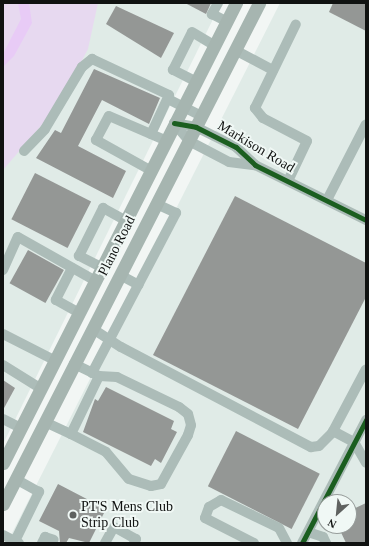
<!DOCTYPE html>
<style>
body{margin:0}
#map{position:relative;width:369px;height:546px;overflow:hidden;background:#f2f6f4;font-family:Georgia,serif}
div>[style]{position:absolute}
.built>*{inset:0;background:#e0ebe7}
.green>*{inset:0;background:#e7d9f0}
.water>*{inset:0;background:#e8cbf6}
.building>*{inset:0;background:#949795;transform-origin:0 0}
.minor>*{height:10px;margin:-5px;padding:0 5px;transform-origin:5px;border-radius:5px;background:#acbcb8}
.major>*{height:13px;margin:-6.5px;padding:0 6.5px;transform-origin:6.5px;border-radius:6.5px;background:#a6b5b0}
.cycleway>*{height:5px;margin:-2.5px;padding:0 2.5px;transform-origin:2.5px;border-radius:2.5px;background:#1b5e20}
.dots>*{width:11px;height:11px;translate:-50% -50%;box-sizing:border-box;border:2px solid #f0f8f5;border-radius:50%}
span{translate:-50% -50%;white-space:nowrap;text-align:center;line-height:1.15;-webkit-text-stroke:4px #f0f8f5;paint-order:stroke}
.street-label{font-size:14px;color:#101211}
.poi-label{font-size:14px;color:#101211}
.left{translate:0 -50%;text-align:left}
.frame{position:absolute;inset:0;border:4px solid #101211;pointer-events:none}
.north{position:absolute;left:317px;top:494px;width:40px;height:40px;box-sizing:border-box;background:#f0f8f5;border:1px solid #969c9a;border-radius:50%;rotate:207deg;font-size:11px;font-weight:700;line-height:16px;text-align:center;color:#101211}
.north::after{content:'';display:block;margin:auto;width:14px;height:18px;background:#5f6260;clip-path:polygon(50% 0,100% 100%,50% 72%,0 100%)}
</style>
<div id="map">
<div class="built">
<div style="clip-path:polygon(3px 3px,221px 3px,3px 444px)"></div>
<div style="clip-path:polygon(evenodd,280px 3px,366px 3px,366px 543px,7px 543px,280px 3px,325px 502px,349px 502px,349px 526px,325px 526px,325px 502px)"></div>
</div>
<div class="green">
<div style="clip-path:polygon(3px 3px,98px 3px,88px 49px,58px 106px,3px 170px)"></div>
</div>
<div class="water">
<div style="clip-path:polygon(18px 3px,29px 3px,32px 23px,14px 56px,3px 67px,3px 54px,21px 19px)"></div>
</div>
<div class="building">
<div style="clip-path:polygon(185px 3px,211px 3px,206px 14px)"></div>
<div style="clip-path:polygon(333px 3px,366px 3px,366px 31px,329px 12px)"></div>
<div style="clip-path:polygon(116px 6px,174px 33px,161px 58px,106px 24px)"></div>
<div style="clip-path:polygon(94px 69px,160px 98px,149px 124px,102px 100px,78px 146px,126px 171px,113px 198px,36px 158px,55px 130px,61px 133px)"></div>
<div style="left:35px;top:173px;width:63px;height:52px;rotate:27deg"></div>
<div style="clip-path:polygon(235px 196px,366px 263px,366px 297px,298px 429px,153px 355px)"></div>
<div style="left:28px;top:250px;width:41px;height:38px;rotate:29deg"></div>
<div style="clip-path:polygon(3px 380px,15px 388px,3px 410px)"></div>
<div style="clip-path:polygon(106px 387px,174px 421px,171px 429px,177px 432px,161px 463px,155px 459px,151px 466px,83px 432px,95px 399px,98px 401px)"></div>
<div style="left:236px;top:431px;width:94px;height:62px;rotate:27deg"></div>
<div style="clip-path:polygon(58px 484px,106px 509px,89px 543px,69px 538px,66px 543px,60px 543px,59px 531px,39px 521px)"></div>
<div style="clip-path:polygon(366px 503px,366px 543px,346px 543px,338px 526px,349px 526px,349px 511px)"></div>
</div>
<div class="minor">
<div style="left:218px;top:3px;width:13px;rotate:119deg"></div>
<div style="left:212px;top:14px;width:16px;rotate:27deg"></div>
<div style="left:235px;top:50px;width:43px;rotate:27.8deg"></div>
<div style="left:195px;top:81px;width:25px;rotate:-153deg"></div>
<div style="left:173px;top:70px;width:42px;rotate:-63.4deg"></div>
<div style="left:192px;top:32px;width:26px;rotate:31deg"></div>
<div style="left:168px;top:99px;width:38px;rotate:27deg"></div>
<div style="left:174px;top:123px;width:22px;rotate:10deg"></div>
<div style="left:196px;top:127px;width:45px;rotate:26.6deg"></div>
<div style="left:236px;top:147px;width:26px;rotate:43deg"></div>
<div style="left:255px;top:165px;width:124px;rotate:26.4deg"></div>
<div style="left:174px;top:123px;width:23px;rotate:50deg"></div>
<div style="left:189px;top:141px;width:45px;rotate:27.7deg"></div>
<div style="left:229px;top:162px;width:26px;rotate:7deg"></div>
<div style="left:24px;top:151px;width:30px;rotate:-46deg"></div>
<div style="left:45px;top:129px;width:72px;rotate:-59.2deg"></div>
<div style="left:82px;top:67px;width:13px;rotate:-39deg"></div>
<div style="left:92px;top:59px;width:85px;rotate:25.1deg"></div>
<div style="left:169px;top:95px;width:43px;rotate:114.8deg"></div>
<div style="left:150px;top:170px;width:62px;rotate:-150.9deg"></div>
<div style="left:96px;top:140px;width:27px;rotate:-62deg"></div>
<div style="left:109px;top:116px;width:61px;rotate:23.2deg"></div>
<div style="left:288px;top:181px;width:44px;rotate:-64.6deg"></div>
<div style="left:307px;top:141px;width:50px;rotate:-152.4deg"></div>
<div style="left:263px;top:118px;width:13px;rotate:-129deg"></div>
<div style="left:255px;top:108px;width:93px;rotate:-64deg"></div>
<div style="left:327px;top:200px;width:85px;rotate:-62.8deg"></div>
<div style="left:101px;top:267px;width:25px;rotate:-153deg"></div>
<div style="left:79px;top:256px;width:54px;rotate:-63.4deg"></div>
<div style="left:103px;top:208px;width:25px;rotate:29deg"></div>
<div style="left:72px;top:268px;width:36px;rotate:117deg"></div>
<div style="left:56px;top:300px;width:25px;rotate:29deg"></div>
<div style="left:3px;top:270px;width:36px;rotate:-66deg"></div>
<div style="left:18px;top:237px;width:87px;rotate:29.5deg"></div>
<div style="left:120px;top:275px;width:21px;rotate:28deg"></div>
<div style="left:93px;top:329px;width:33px;rotate:33deg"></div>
<div style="left:121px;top:347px;width:215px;rotate:27.8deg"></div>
<div style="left:311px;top:447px;width:8px;rotate:-7deg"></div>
<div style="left:319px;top:446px;width:18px;rotate:-45deg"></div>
<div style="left:332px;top:433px;width:72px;rotate:-62deg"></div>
<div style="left:3px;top:334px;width:57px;rotate:27deg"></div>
<div style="left:3px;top:365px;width:44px;rotate:31.9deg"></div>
<div style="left:92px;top:373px;width:181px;rotate:-62.3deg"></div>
<div style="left:176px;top:213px;width:21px;rotate:-155deg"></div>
<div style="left:3px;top:419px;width:20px;rotate:27deg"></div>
<div style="left:45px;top:422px;width:29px;rotate:25deg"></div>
<div style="left:71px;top:434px;width:64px;rotate:-64.2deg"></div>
<div style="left:99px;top:376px;width:28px;rotate:-154deg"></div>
<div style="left:333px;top:431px;width:24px;rotate:28deg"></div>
<div style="left:354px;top:442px;width:24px;rotate:60deg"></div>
<div style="left:71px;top:434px;width:39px;rotate:27deg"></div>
<div style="left:106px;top:452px;width:35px;rotate:50deg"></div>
<div style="left:129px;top:479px;width:23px;rotate:18deg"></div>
<div style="left:151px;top:486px;width:10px;rotate:-11deg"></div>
<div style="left:161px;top:484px;width:56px;rotate:-61.1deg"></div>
<div style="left:188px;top:435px;width:10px;rotate:-73deg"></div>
<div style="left:191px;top:425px;width:11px;rotate:-105deg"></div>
<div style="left:188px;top:414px;width:11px;rotate:-142deg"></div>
<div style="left:179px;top:407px;width:69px;rotate:-154.2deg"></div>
<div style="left:117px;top:377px;width:18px;rotate:-177deg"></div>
<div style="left:308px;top:532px;width:16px;rotate:18deg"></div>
<div style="left:323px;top:537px;width:7px;rotate:63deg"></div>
<div style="left:3px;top:535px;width:18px;rotate:27deg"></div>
<div style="left:15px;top:541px;width:55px;rotate:-63.9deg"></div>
<div style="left:39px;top:492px;width:26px;rotate:-151deg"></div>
<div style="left:42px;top:543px;width:7px;rotate:-63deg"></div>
<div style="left:45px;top:537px;width:9px;rotate:18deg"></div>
<div style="left:105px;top:543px;width:18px;rotate:-61deg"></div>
<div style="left:114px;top:527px;width:25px;rotate:29deg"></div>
<div style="left:136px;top:539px;width:4px;rotate:117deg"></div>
<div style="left:254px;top:543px;width:55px;rotate:-153deg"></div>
<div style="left:205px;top:518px;width:12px;rotate:-70deg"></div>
<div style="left:209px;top:507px;width:14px;rotate:-30deg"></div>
<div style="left:221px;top:500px;width:64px;rotate:25.8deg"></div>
<div style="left:279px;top:528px;width:17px;rotate:62deg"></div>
<div style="left:302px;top:543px;width:139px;rotate:-62.5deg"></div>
</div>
<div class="major">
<div style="left:3px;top:463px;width:516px;rotate:-63.14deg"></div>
<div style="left:3px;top:504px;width:563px;rotate:-62.93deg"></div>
</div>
<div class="cycleway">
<div style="left:174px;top:123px;width:22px;rotate:10deg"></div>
<div style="left:196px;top:127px;width:45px;rotate:26.6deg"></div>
<div style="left:236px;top:147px;width:26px;rotate:43deg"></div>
<div style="left:255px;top:165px;width:124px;rotate:26.4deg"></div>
<div style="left:302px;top:543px;width:139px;rotate:-62.5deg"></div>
</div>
<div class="dots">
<div style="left:73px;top:515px;background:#5f6260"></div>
</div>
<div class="street-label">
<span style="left:256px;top:147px;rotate:31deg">Markison Road</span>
<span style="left:117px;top:246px;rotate:-63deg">Plano Road</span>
</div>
<div class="poi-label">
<span class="left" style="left:81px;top:515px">PT'S Mens Club<br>Strip Club</span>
</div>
<div class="frame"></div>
<div class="north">N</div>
</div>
